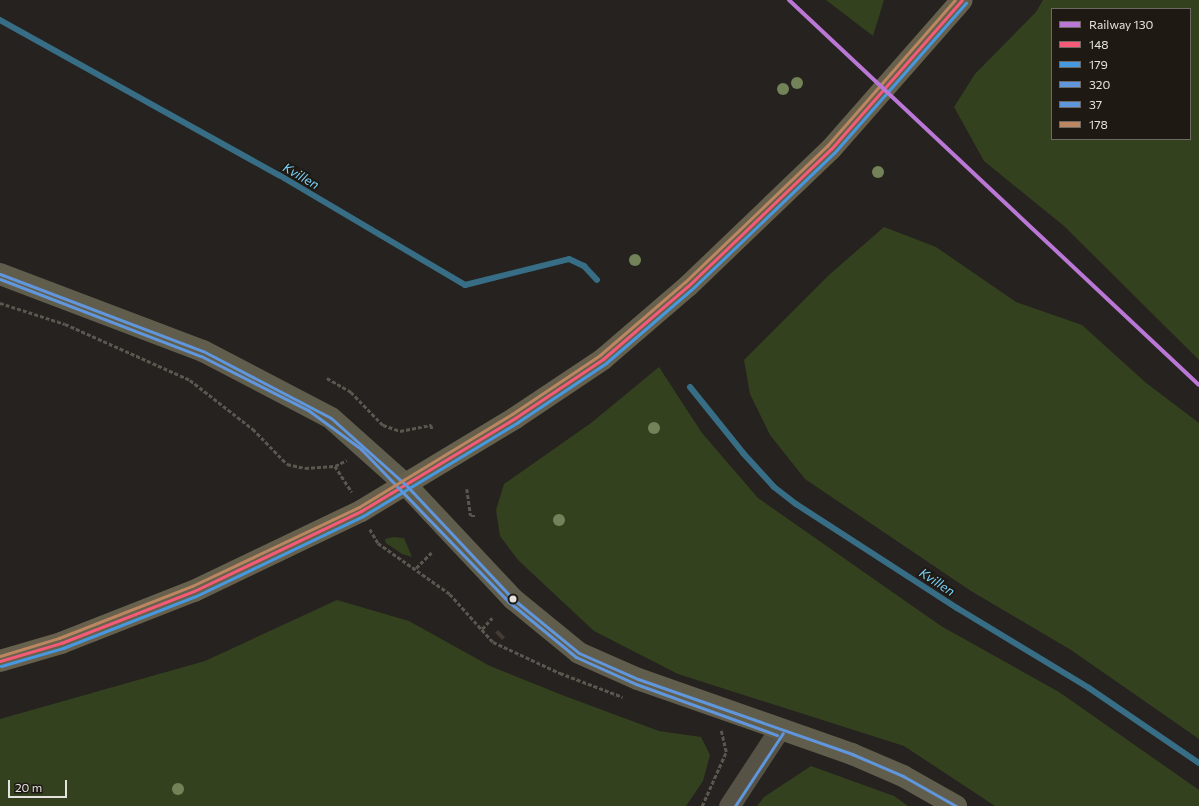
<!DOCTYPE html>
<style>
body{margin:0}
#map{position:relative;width:1199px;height:806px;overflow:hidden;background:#25221f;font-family:Commissioner,sans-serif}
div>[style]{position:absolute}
.green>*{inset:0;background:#34411e}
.stream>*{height:6px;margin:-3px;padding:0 3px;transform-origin:3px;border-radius:3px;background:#376e85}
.building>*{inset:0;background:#443c34;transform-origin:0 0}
.path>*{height:2.5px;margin-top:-1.25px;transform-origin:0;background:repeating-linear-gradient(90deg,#5a574f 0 4px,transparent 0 6px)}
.street>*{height:21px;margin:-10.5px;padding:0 10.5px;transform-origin:10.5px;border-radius:10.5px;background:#565245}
.secondary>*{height:22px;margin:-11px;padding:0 11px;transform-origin:11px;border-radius:11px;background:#615d4d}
.highway>*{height:22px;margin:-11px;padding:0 11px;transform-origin:11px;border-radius:11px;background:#66604d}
.bus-1>*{height:3px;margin:-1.5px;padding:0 1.5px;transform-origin:1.5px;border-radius:1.5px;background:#f75a77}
.bus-2>*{height:3px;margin:-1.5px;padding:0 1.5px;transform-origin:1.5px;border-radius:1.5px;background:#4699e1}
.bus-3>*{height:3px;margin:-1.5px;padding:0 1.5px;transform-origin:1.5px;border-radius:1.5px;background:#6096dc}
.bus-4>*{height:3px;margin:-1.5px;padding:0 1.5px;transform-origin:1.5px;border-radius:1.5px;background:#6096dc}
.bus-5>*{height:3px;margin:-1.5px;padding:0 1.5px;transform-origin:1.5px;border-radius:1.5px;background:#bb8660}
.rail-1>*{height:4px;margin:-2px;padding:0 2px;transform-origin:2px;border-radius:2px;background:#ba77d6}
.trees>*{width:12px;height:12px;margin:-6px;border-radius:50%;background:#738359}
.dots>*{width:11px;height:11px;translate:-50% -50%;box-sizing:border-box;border:2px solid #1e1913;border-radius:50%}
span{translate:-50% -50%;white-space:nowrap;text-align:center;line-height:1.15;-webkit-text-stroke:4px #1e1913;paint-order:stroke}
.water-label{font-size:13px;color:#78d3fc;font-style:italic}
.legend{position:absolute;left:1051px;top:8px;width:140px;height:132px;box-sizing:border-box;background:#1e1913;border:1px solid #6e6964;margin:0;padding:5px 7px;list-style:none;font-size:12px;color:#e5e2dd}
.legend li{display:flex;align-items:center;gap:8px;height:20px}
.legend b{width:20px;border:1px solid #6e6964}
.scale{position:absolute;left:8px;top:780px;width:59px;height:18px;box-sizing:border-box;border:2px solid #e5e2dd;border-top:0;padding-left:5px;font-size:12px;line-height:14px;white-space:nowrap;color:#e5e2dd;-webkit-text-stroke:3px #1e1913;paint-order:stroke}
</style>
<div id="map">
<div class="green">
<div style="clip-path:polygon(826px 0,884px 0,873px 36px)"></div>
<div style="clip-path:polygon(evenodd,1043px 0,1199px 0,1199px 360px,1064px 226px,984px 161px,954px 107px,975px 74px,1036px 12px,1043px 0,1052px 9px,1190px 9px,1190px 139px,1052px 139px,1052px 9px)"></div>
<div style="clip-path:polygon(884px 227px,936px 247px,1016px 302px,1082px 325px,1145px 382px,1199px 423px,1199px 739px,1071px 650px,971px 591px,805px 479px,770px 435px,750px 394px,744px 360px,829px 275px)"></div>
<div style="clip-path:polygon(659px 367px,702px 433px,758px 498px,941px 626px,1059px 692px,1199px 790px,1199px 806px,995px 806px,904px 746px,678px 674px,594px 631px,518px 560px,500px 536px,496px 510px,504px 484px,591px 423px)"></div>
<div style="clip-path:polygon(394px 537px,404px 538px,412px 557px,402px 554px,386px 543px,385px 539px)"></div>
<div style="clip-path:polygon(337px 600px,409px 621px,490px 666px,562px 695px,659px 731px,701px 737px,710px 755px,703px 781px,686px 806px,0 806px,0 719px,205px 661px)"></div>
<div style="clip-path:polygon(811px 766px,894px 796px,908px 806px,757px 806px,764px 797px)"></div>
</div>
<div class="stream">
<div style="left:0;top:20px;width:319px;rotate:29.1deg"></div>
<div style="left:279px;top:175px;width:216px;rotate:30.6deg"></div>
<div style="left:465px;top:285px;width:107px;rotate:-14deg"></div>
<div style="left:569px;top:259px;width:17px;rotate:25deg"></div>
<div style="left:584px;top:266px;width:19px;rotate:47deg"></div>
<div style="left:690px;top:387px;width:85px;rotate:51.2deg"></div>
<div style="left:743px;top:453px;width:46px;rotate:47.6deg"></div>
<div style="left:774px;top:487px;width:28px;rotate:38deg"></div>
<div style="left:796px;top:504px;width:192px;rotate:32.9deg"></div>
<div style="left:957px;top:608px;width:154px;rotate:31.2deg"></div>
<div style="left:1089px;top:688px;width:133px;rotate:34.3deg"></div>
</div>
<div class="building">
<div style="left:498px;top:630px;width:10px;height:4px;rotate:45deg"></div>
</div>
<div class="path">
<div style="left:0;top:303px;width:68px;rotate:17.9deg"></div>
<div style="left:65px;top:324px;width:137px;rotate:24.1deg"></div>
<div style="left:190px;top:380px;width:80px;rotate:37.9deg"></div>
<div style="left:253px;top:429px;width:49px;rotate:45.8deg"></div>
<div style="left:287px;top:464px;width:18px;rotate:13deg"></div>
<div style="left:305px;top:468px;width:30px;rotate:-4deg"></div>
<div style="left:335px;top:466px;width:31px;rotate:57deg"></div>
<div style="left:327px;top:378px;width:28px;rotate:30deg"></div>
<div style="left:351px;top:392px;width:46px;rotate:45.9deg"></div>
<div style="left:383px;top:425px;width:18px;rotate:19deg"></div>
<div style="left:400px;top:431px;width:32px;rotate:-11deg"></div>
<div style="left:431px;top:425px;width:4px;rotate:76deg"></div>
<div style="left:335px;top:466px;width:13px;rotate:-27deg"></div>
<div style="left:467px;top:489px;width:27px;rotate:82deg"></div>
<div style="left:471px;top:516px;width:6px"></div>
<div style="left:370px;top:529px;width:16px;rotate:60deg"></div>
<div style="left:378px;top:543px;width:88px;rotate:35.3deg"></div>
<div style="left:450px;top:594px;width:64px;rotate:48.1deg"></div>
<div style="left:493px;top:642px;width:74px;rotate:24.8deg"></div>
<div style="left:560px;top:673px;width:67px;rotate:20.9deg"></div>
<div style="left:416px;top:568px;width:23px;rotate:-45deg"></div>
<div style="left:482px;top:629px;width:15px;rotate:-48deg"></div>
<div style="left:702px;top:806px;width:59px;rotate:-66deg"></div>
<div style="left:726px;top:752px;width:22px;rotate:-103deg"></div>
</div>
<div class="street">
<div style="left:729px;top:806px;width:91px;rotate:-56.7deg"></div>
</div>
<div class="secondary">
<div style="left:0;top:274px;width:217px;rotate:20.8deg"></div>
<div style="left:203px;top:351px;width:144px;rotate:27.6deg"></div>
<div style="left:331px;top:418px;width:101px;rotate:41.8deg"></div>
<div style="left:406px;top:485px;width:156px;rotate:46.8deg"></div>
<div style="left:513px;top:599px;width:85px;rotate:39.3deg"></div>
<div style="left:579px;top:653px;width:64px;rotate:23.8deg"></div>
<div style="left:638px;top:679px;width:227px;rotate:19.3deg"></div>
<div style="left:852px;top:754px;width:56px;rotate:23.3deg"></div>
<div style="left:903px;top:776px;width:61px;rotate:29.5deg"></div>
</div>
<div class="highway">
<div style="left:0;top:661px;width:64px;rotate:-16.4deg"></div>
<div style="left:61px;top:643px;width:143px;rotate:-21.4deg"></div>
<div style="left:194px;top:591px;width:185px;rotate:-25.6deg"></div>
<div style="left:361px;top:511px;width:180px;rotate:-31.1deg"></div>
<div style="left:515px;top:418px;width:106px;rotate:-33.8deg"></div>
<div style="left:603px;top:359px;width:112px;rotate:-40.7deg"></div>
<div style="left:688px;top:286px;width:198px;rotate:-43.8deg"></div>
<div style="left:831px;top:149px;width:198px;rotate:-48.7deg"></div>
</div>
<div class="bus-1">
<div style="left:0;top:661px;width:64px;rotate:-16.4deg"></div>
<div style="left:61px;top:643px;width:143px;rotate:-21.4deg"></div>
<div style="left:194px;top:591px;width:185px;rotate:-25.6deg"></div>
<div style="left:361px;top:511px;width:180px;rotate:-31.1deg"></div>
<div style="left:515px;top:418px;width:106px;rotate:-33.8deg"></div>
<div style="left:603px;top:359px;width:112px;rotate:-40.7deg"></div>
<div style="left:688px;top:286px;width:198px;rotate:-43.8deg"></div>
<div style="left:831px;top:149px;width:198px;rotate:-48.7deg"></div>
</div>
<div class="bus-2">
<div style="left:1px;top:666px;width:65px;rotate:-16.2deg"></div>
<div style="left:63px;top:648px;width:143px;rotate:-21.4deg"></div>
<div style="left:196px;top:596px;width:185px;rotate:-25.6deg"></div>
<div style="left:363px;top:516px;width:181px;rotate:-31.2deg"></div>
<div style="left:518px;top:422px;width:106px;rotate:-33.8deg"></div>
<div style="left:606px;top:363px;width:112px;rotate:-40.7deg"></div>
<div style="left:691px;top:290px;width:198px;rotate:-43.8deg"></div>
<div style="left:834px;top:153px;width:200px;rotate:-48.7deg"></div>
</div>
<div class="bus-3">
<div style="left:0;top:274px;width:217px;rotate:20.8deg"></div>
<div style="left:203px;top:351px;width:144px;rotate:27.6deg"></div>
<div style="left:331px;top:418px;width:101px;rotate:41.8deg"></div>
<div style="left:406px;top:485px;width:156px;rotate:46.8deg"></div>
<div style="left:513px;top:599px;width:85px;rotate:39.3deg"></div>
<div style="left:579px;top:653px;width:64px;rotate:23.8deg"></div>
<div style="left:638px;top:679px;width:227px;rotate:19.3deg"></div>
<div style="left:852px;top:754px;width:56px;rotate:23.3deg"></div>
<div style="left:903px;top:776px;width:61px;rotate:29.5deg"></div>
</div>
<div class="bus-4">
<div style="left:0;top:279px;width:215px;rotate:21deg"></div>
<div style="left:201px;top:356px;width:120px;rotate:26.8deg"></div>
<div style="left:308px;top:410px;width:66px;rotate:36.3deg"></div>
<div style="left:361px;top:449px;width:213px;rotate:46deg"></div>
<div style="left:509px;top:602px;width:87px;rotate:39.4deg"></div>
<div style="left:576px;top:657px;width:66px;rotate:24.2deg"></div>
<div style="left:636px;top:684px;width:150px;rotate:19.9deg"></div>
<div style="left:735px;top:806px;width:87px;rotate:-56.7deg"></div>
</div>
<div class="bus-5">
<div style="left:0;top:656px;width:62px;rotate:-17deg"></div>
<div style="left:59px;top:638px;width:143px;rotate:-21.4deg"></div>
<div style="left:192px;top:586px;width:185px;rotate:-25.3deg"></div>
<div style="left:359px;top:507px;width:179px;rotate:-31.3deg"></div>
<div style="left:512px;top:414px;width:106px;rotate:-33.8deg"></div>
<div style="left:600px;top:355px;width:112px;rotate:-40.7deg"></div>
<div style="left:685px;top:282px;width:197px;rotate:-43.8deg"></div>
<div style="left:827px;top:146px;width:194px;rotate:-48.8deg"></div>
</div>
<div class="rail-1">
<div style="left:789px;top:0;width:562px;rotate:43.2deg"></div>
</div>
<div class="trees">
<div style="left:797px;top:83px"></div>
<div style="left:783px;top:89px"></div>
<div style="left:878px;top:172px"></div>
<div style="left:635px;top:260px"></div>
<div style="left:654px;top:428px"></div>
<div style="left:559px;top:520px"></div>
<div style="left:178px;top:789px"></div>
</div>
<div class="dots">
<div style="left:513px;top:599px;background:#e5e2dd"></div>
</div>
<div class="water-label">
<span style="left:301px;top:176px;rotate:30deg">Kvillen</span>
<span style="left:937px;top:582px;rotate:33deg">Kvillen</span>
</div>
<ul class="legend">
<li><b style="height:5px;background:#ba77d6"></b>Railway 130</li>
<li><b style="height:5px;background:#f75a77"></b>148</li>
<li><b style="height:5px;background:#4699e1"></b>179</li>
<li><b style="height:5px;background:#6096dc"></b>320</li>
<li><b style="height:5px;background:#6096dc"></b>37</li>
<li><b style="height:5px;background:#bb8660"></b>178</li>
</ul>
<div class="scale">20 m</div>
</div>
